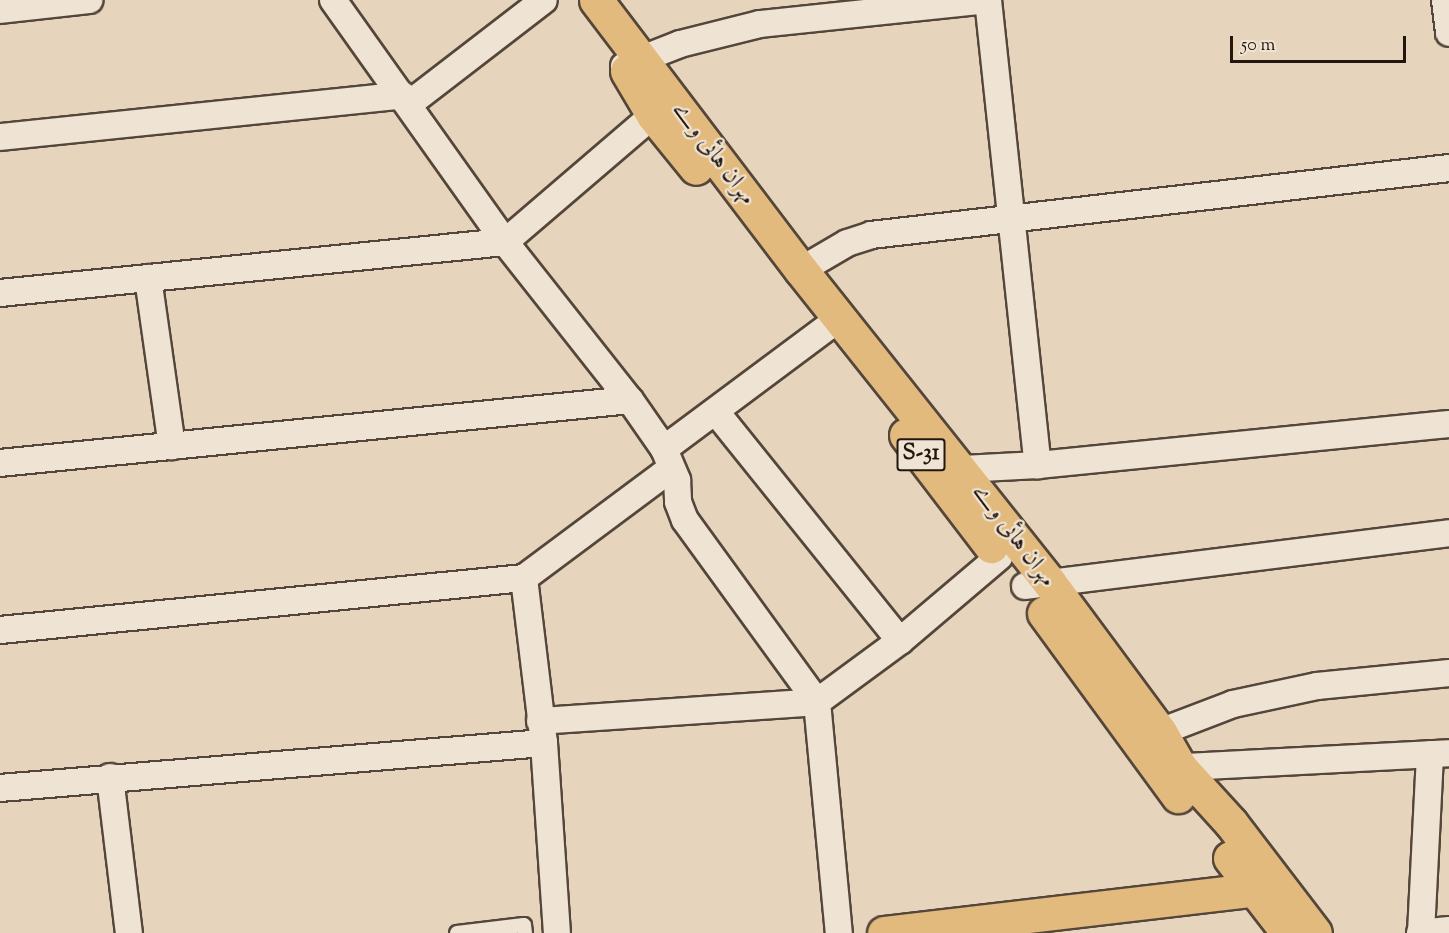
<!DOCTYPE html>
<meta charset="utf-8">
<style>
body{margin:0}
#map{position:relative;width:1449px;height:933px;overflow:hidden;background:#e6d5bc;font-family:"Sorts Mill Goudy",Amiri,serif}
div>[style]{position:absolute}
.roads{filter:drop-shadow(2px 0 #54463a) drop-shadow(-2px 0 #54463a) drop-shadow(0 2px #54463a) drop-shadow(0 -2px #54463a)}
.lane>*{height:14px;margin:-7px;padding:0 7px;transform-origin:7px;border-radius:7px;background:#efe4d3}
.street>*{height:26px;margin:-13px;padding:0 13px;transform-origin:13px;border-radius:13px;background:#efe4d3}
.primary>*{height:33px;margin:-16.5px;padding:0 16.5px;transform-origin:16.5px;border-radius:16.5px;background:#e3ba7e}
span{translate:-50% -50%;white-space:nowrap;text-align:center;line-height:1.15;-webkit-text-stroke:4.5px #efe4d3;paint-order:stroke}
.shield-label span{padding:2px 4px;background:#efe4d3;border:2px solid;border-radius:4px;-webkit-text-stroke-width:0}
.shield-label{font-size:22px;color:#23160e;font-weight:700}
.street-label{font-size:24px;color:#23160e}
.scale{position:absolute;left:1230px;top:36px;width:176px;height:27px;box-sizing:border-box;border:3px solid #23160e;border-top:0;padding-left:8px;font-size:18px;line-height:21px;white-space:nowrap;color:#23160e;-webkit-text-stroke:4px #efe4d3;paint-order:stroke}
</style>
<div id="map">
<div class="roads">
<div class="lane">
<div style="left:457px;top:933px;width:67px;rotate:-6.8deg"></div>
<div style="left:524px;top:925px;width:8px;rotate:83deg"></div>
</div>
<div class="street">
<div style="left:333px;top:0;width:297px;rotate:54.6deg"></div>
<div style="left:505px;top:242px;width:201px;rotate:51.7deg"></div>
<div style="left:630px;top:400px;width:60px;rotate:55.2deg"></div>
<div style="left:664px;top:449px;width:34px;rotate:67deg"></div>
<div style="left:677px;top:480px;width:22px;rotate:87deg"></div>
<div style="left:678px;top:502px;width:19px;rotate:69deg"></div>
<div style="left:685px;top:520px;width:225px;rotate:54deg"></div>
<div style="left:817px;top:702px;width:232px;rotate:84.6deg"></div>
<div style="left:988px;top:0;width:468px;rotate:83.9deg"></div>
<div style="left:1445px;top:0;width:33px;rotate:83deg"></div>
<div style="left:0;top:10px;width:90px;rotate:-6.4deg"></div>
<div style="left:624px;top:66px;width:60px;rotate:-21.4deg"></div>
<div style="left:680px;top:44px;width:82px;rotate:-14deg"></div>
<div style="left:760px;top:24px;width:228px;rotate:-6deg"></div>
<div style="left:409px;top:104px;width:170px;rotate:-37.6deg"></div>
<div style="left:0;top:137px;width:405px;rotate:-5.9deg"></div>
<div style="left:801px;top:270px;width:53px;rotate:-30.4deg"></div>
<div style="left:847px;top:243px;width:25px;rotate:-18deg"></div>
<div style="left:871px;top:235px;width:582px;rotate:-6.61deg"></div>
<div style="left:148px;top:278px;width:170px;rotate:81.9deg"></div>
<div style="left:0;top:293px;width:508px;rotate:-5.77deg"></div>
<div style="left:505px;top:242px;width:195px;rotate:-40.6deg"></div>
<div style="left:716px;top:412px;width:294px;rotate:51.2deg"></div>
<div style="left:664px;top:449px;width:201px;rotate:-36.7deg"></div>
<div style="left:0;top:463px;width:633px;rotate:-5.71deg"></div>
<div style="left:944px;top:470px;width:94px;rotate:-3deg"></div>
<div style="left:1038px;top:465px;width:413px;rotate:-5.7deg"></div>
<div style="left:524px;top:578px;width:166px;rotate:83.1deg"></div>
<div style="left:544px;top:743px;width:190px;rotate:86.1deg"></div>
<div style="left:1025px;top:586px;width:427px;rotate:-7.1deg"></div>
<div style="left:0;top:630px;width:527px;rotate:-5.67deg"></div>
<div style="left:524px;top:578px;width:182px;rotate:-36.7deg"></div>
<div style="left:540px;top:721px;width:278px;rotate:-3.9deg"></div>
<div style="left:817px;top:702px;width:103px;rotate:-36.3deg"></div>
<div style="left:900px;top:641px;width:130px;rotate:-40.3deg"></div>
<div style="left:1160px;top:732px;width:78px;rotate:-21deg"></div>
<div style="left:1233px;top:704px;width:86px;rotate:-12.1deg"></div>
<div style="left:1317px;top:686px;width:133px;rotate:-5.6deg"></div>
<div style="left:1167px;top:768px;width:282px;rotate:-3deg"></div>
<div style="left:110px;top:777px;width:157px;rotate:83.1deg"></div>
<div style="left:0;top:788px;width:546px;rotate:-4.73deg"></div>
<div style="left:1420px;top:933px;width:29px;rotate:-6deg"></div>
<div style="left:1421px;top:933px;width:179px;rotate:-87.1deg"></div>
</div>
<div class="primary">
<div style="left:596px;top:0;width:339px;rotate:52.8deg"></div>
<div style="left:801px;top:270px;width:399px;rotate:51.5deg"></div>
<div style="left:1049px;top:582px;width:187px;rotate:53.5deg"></div>
<div style="left:1160px;top:732px;width:40px;rotate:60.3deg"></div>
<div style="left:1180px;top:767px;width:76px;rotate:47.7deg"></div>
<div style="left:1231px;top:823px;width:138px;rotate:52.6deg"></div>
<div style="left:627px;top:71px;width:51px;rotate:59.4deg"></div>
<div style="left:653px;top:115px;width:68px;rotate:50.9deg"></div>
<div style="left:906px;top:435px;width:140px;rotate:52.6deg"></div>
<div style="left:1044px;top:613px;width:227px;rotate:53.8deg"></div>
<div style="left:1230px;top:858px;width:95px;rotate:52.3deg"></div>
<div style="left:884px;top:933px;width:392px;rotate:-6.7deg"></div>
</div>
</div>
<div class="shield-label">
<span style="left:921px;top:455px">S-31</span>
</div>
<div class="street-label">
<span style="left:713px;top:154px;rotate:53deg">مہران ہائی وے</span>
<span style="left:1013px;top:536px;rotate:53deg">مہران ہائی وے</span>
</div>
<div class="scale">50 m</div>
</div>
